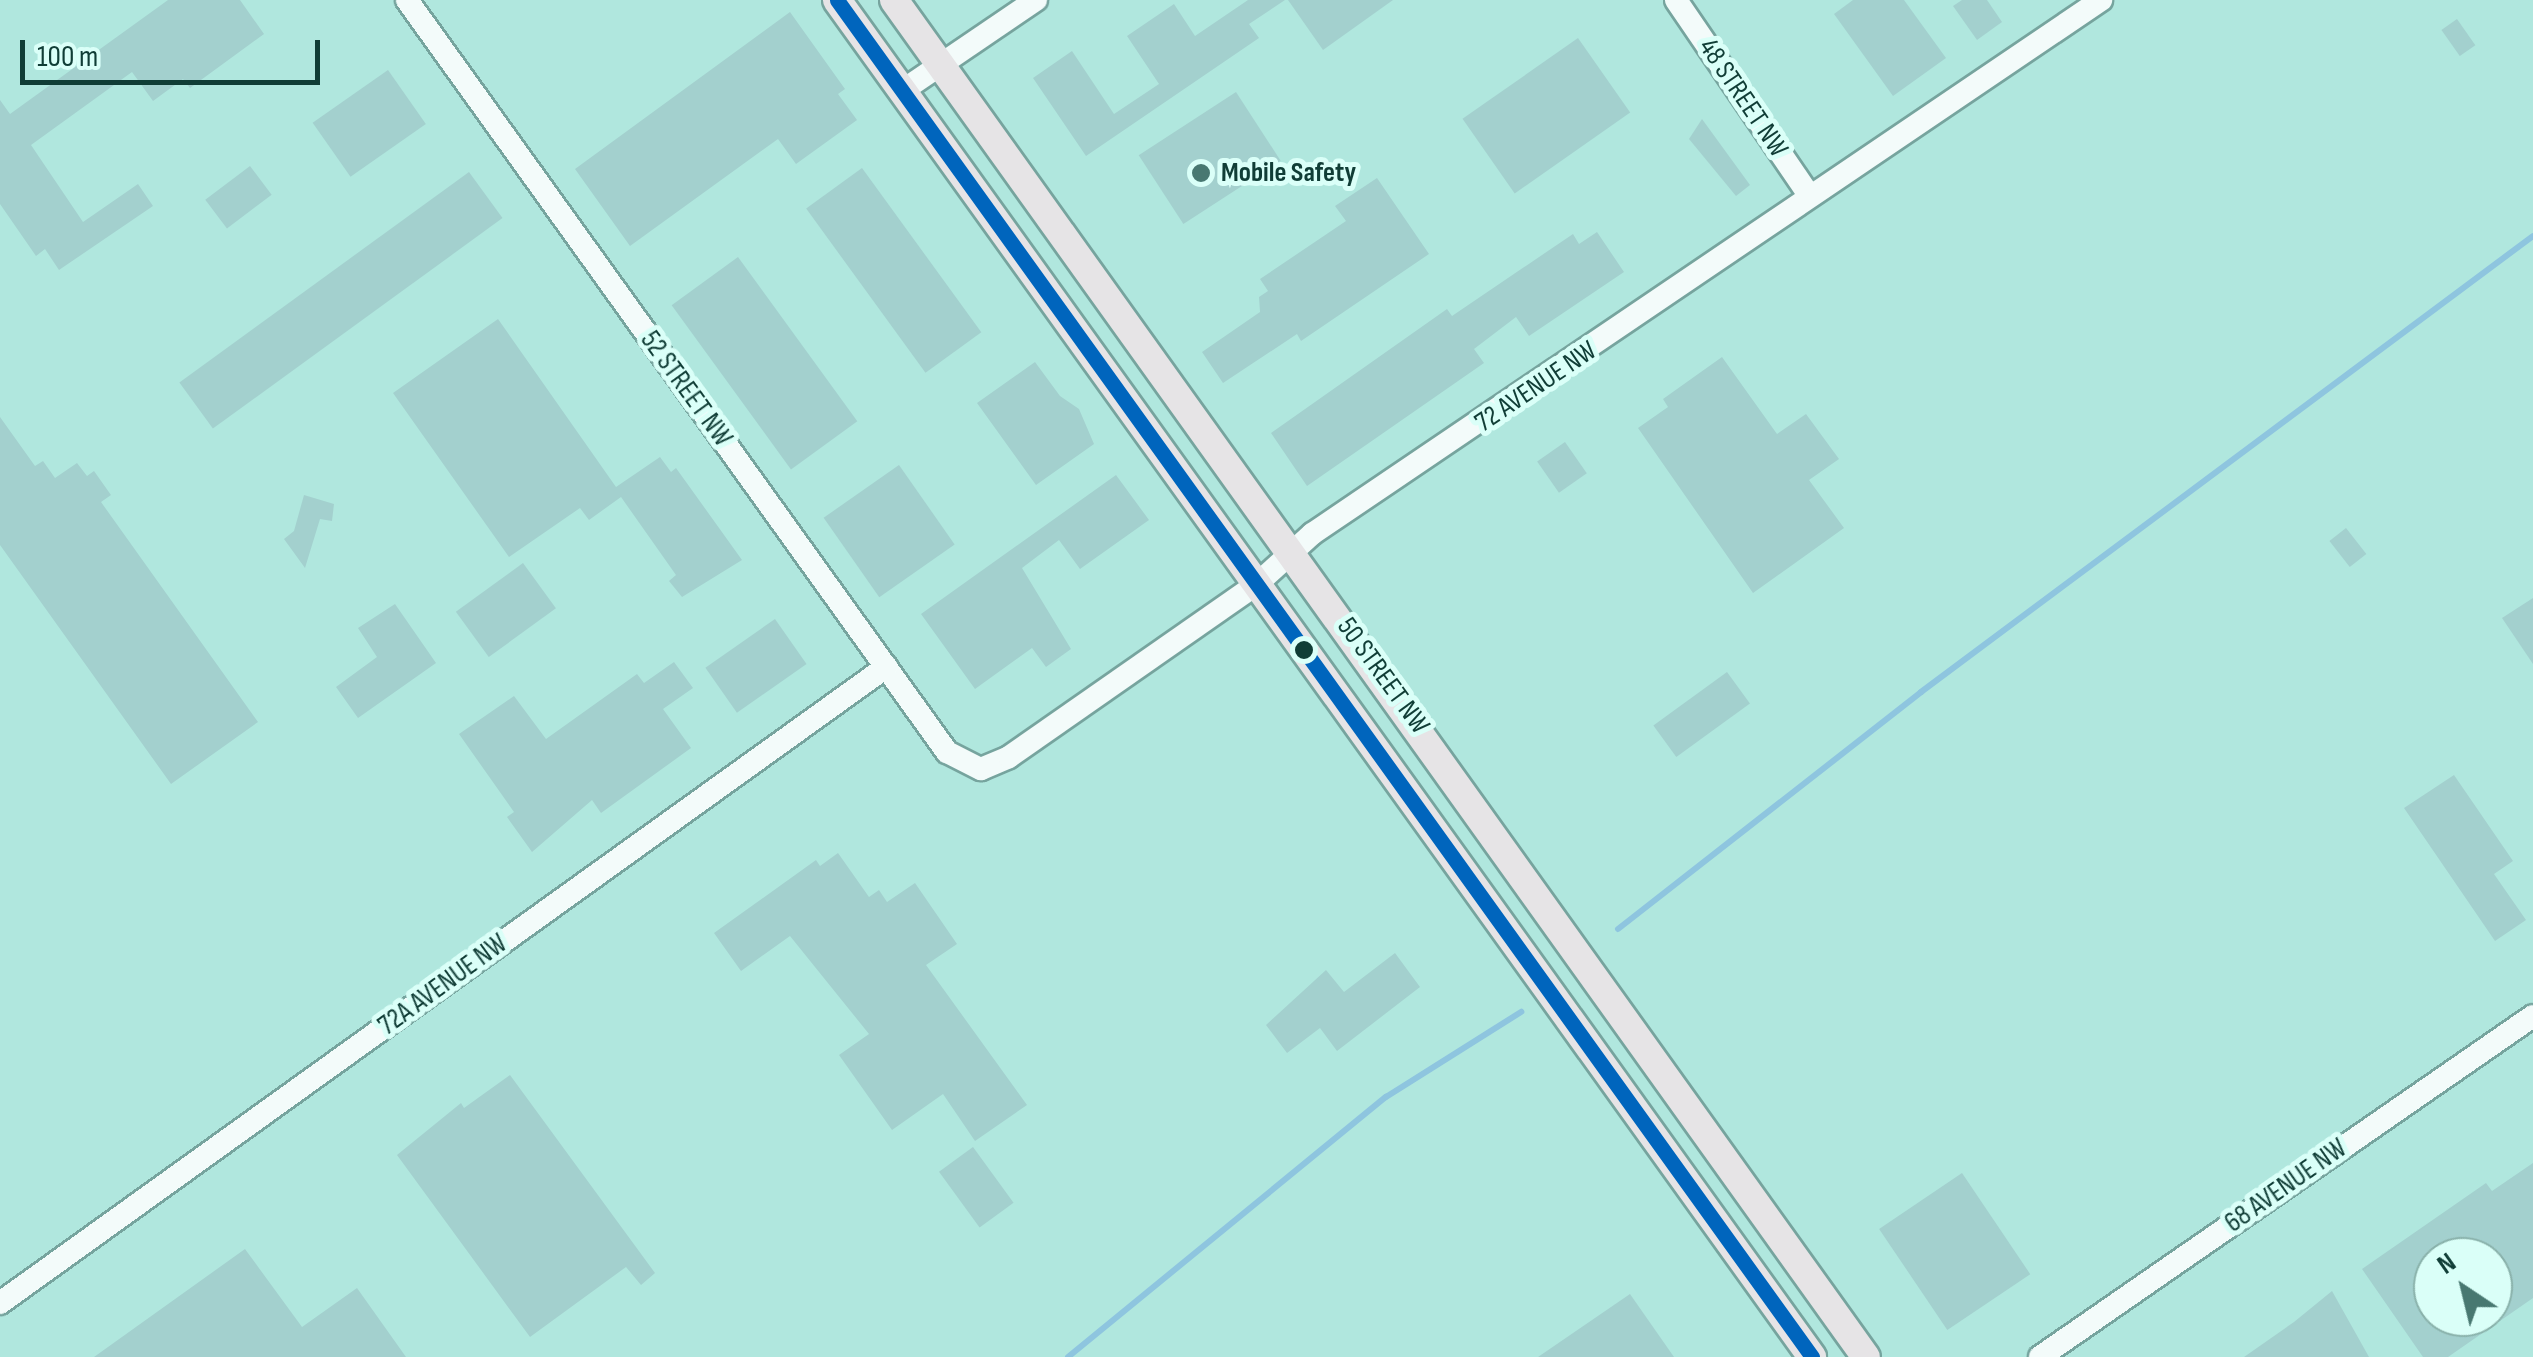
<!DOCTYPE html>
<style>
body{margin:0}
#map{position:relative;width:2533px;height:1357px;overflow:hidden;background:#b0e7de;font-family:"Sofia Sans Condensed",sans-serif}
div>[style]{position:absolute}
.stream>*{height:6px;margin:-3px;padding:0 3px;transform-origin:3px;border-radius:3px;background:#8ec5df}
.building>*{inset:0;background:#a3d0ce;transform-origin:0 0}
.roads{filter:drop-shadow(2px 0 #76a49e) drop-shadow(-2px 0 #76a49e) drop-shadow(0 2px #76a49e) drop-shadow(0 -2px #76a49e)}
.minor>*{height:22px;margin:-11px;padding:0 11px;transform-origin:11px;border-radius:11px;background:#f3fbfa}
.major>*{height:28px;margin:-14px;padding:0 14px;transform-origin:14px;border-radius:14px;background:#e6e4e6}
.bus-1>*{height:15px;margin:-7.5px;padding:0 7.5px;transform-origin:7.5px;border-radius:7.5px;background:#0065bd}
.dots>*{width:28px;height:28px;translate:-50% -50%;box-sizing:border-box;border:5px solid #dafff8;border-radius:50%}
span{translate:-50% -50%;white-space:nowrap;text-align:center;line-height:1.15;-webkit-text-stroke:10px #dafff8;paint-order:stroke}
.street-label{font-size:28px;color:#103d36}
.poi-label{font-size:28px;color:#103d36;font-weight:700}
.left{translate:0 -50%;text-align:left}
.north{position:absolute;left:2413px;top:1237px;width:100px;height:100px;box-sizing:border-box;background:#dafff8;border:2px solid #89b1aa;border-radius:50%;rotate:325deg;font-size:28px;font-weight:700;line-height:40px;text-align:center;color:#103d36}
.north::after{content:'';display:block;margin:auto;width:35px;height:45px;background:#487871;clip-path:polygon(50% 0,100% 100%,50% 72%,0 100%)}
.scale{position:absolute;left:20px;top:40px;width:300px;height:45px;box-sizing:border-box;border:5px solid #103d36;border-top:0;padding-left:12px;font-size:30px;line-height:35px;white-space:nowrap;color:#103d36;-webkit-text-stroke:8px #dafff8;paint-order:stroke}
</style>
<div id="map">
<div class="stream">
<div style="left:1618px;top:929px;width:385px;rotate:-38deg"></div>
<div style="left:1921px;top:692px;width:763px;rotate:-36.69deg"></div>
<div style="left:1068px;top:1357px;width:411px;rotate:-39.3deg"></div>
<div style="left:1386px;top:1097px;width:160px;rotate:-32.2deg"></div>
</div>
<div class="building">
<div style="clip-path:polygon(168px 0,240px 0,264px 34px,190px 88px,183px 79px,153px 101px,132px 72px,31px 145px,83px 222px,138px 184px,153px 206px,59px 270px,45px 249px,36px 256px,0 204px,0 100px,10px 114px)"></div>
<div style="clip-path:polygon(1248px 0,1285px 0,1249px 24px,1259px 38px,1086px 156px,1033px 78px,1072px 51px,1114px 114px,1159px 84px,1127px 36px,1174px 4px,1195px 36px)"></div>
<div style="clip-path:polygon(1288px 0,1393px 0,1323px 50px)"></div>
<div style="clip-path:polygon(1853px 0,1904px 0,1946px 58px,1893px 96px,1834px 14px)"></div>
<div style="clip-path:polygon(1962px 0,1987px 0,2002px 22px,1977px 40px,1953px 6px)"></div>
<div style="clip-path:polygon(790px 12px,845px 89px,838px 94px,857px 120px,796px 164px,778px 139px,630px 246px,575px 169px)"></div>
<div style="left:2457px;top:19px;width:32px;height:19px;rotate:55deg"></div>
<div style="left:1578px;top:38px;width:91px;height:141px;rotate:55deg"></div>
<div style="left:388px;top:70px;width:66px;height:92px;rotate:55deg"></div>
<div style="left:1236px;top:92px;width:82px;height:116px;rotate:57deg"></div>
<div style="clip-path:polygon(1702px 119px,1750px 185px,1736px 196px,1689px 139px)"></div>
<div style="left:250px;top:166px;width:36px;height:56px;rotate:53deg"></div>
<div style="left:862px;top:168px;width:203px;height:69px;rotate:54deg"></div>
<div style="left:469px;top:172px;width:57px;height:358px;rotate:54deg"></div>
<div style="clip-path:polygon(1377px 178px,1429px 254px,1301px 341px,1297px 334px,1223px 383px,1202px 352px,1260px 312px,1259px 297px,1268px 291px,1260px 279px,1346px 221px,1335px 206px)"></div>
<div style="clip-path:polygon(1597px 232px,1624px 272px,1529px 336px,1516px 317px,1474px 349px,1484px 363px,1307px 486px,1271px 433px,1447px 309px,1452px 316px,1573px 234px,1579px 244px)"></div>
<div style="left:738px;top:257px;width:203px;height:82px;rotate:54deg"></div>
<div style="clip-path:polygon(498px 319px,616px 487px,660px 457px,671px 472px,676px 468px,742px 560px,682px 597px,669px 581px,676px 575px,621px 497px,589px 520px,580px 508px,509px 557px,393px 393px)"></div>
<div style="clip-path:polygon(1722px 357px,1777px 434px,1806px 414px,1839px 459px,1809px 480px,1844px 528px,1753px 593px,1638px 428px,1668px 407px,1663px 399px)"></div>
<div style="clip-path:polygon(1035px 362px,1060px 396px,1079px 409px,1094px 444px,1036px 485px,977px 403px)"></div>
<div style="clip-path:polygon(0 417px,35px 466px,43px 461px,55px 478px,77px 463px,87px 476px,94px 471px,111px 495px,101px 502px,258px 722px,171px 784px,0 545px)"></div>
<div style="left:1565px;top:442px;width:38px;height:34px;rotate:55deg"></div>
<div style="left:899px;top:465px;width:97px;height:92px;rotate:55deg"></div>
<div style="clip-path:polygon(1116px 475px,1149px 520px,1080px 569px,1059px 540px,1022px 568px,1071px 649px,1046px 667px,1032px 648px,975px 689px,921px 614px)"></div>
<div style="clip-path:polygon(304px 495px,334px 504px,332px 521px,320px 519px,305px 568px,284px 539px,294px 531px)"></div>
<div style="left:2346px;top:528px;width:33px;height:21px;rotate:52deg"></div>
<div style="left:523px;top:563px;width:56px;height:83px;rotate:54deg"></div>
<div style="clip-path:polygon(2533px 598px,2533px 664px,2502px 618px)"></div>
<div style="clip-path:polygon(395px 604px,436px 663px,358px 718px,336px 687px,377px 657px,358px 628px)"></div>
<div style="left:775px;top:619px;width:55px;height:85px;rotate:55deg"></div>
<div style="clip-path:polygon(674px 662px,693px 688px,663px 709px,691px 748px,601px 813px,592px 800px,532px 852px,507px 817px,514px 812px,459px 734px,514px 696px,546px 739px,637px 674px,644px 683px)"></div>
<div style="left:1727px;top:672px;width:39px;height:91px;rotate:54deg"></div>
<div style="clip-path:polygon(2454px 775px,2513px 861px,2494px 874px,2526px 920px,2495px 941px,2404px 808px)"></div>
<div style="clip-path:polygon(838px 853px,869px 897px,879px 890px,887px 902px,915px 883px,957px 944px,926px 965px,1027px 1105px,975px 1141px,943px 1094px,892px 1130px,839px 1055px,869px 1034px,790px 936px,741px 971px,714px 933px,816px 860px,820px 866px)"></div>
<div style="clip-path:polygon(1395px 953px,1420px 987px,1337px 1051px,1320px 1028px,1287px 1053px,1266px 1025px,1326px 970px,1344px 992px)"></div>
<div style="clip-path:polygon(510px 1075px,655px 1273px,641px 1285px,626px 1267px,530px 1337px,397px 1155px,461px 1103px,464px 1108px)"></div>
<div style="left:973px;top:1147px;width:69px;height:42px;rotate:54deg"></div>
<div style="clip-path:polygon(evenodd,2533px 1163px,2533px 1298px,2448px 1357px,2423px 1357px,2362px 1269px,2486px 1183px,2492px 1191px,2533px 1163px,2433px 1257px,2493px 1257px,2493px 1317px,2433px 1317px,2433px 1257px)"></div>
<div style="left:1962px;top:1173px;width:122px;height:100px;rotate:56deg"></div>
<div style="clip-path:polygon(245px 1249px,302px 1327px,357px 1288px,406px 1357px,94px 1357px)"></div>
<div style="clip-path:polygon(2332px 1291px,2369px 1357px,2244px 1357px,2294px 1322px)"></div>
<div style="clip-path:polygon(1630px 1294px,1674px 1357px,1538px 1357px)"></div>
</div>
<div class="roads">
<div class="minor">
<div style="left:407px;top:0;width:926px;rotate:54.32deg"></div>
<div style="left:947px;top:752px;width:38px;rotate:27deg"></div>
<div style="left:981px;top:769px;width:30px;rotate:-23deg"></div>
<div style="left:1009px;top:757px;width:304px;rotate:-34.9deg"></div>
<div style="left:1258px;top:583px;width:73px;rotate:-42.2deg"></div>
<div style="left:1312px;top:534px;width:953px;rotate:-34.09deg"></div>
<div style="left:1676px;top:0;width:236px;rotate:55.7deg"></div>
<div style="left:902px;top:91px;width:162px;rotate:-34.2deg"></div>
<div style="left:0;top:1303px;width:1091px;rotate:-35.67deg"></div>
<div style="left:2040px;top:1357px;width:599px;rotate:-34.67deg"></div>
</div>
<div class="major">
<div style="left:837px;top:0;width:1671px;rotate:54.3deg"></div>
<div style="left:894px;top:0;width:1669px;rotate:54.39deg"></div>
</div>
</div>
<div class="bus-1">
<div style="left:837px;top:0;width:1671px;rotate:54.3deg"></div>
</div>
<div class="dots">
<div style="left:1201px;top:173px;background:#487871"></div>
<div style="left:1304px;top:650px;background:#103d36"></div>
</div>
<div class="street-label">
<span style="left:1743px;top:98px;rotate:56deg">48 STREET NW</span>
<span style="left:1536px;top:387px;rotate:-34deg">72 AVENUE NW</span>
<span style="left:686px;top:389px;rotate:54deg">52 STREET NW</span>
<span style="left:1383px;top:676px;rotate:54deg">50 STREET NW</span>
<span style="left:443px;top:985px;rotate:-36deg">72A AVENUE NW</span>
<span style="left:2286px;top:1186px;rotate:-35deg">68 AVENUE NW</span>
</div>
<div class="poi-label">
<span class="left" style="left:1221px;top:173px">Mobile Safety</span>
</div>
<div class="north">N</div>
<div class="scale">100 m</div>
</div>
